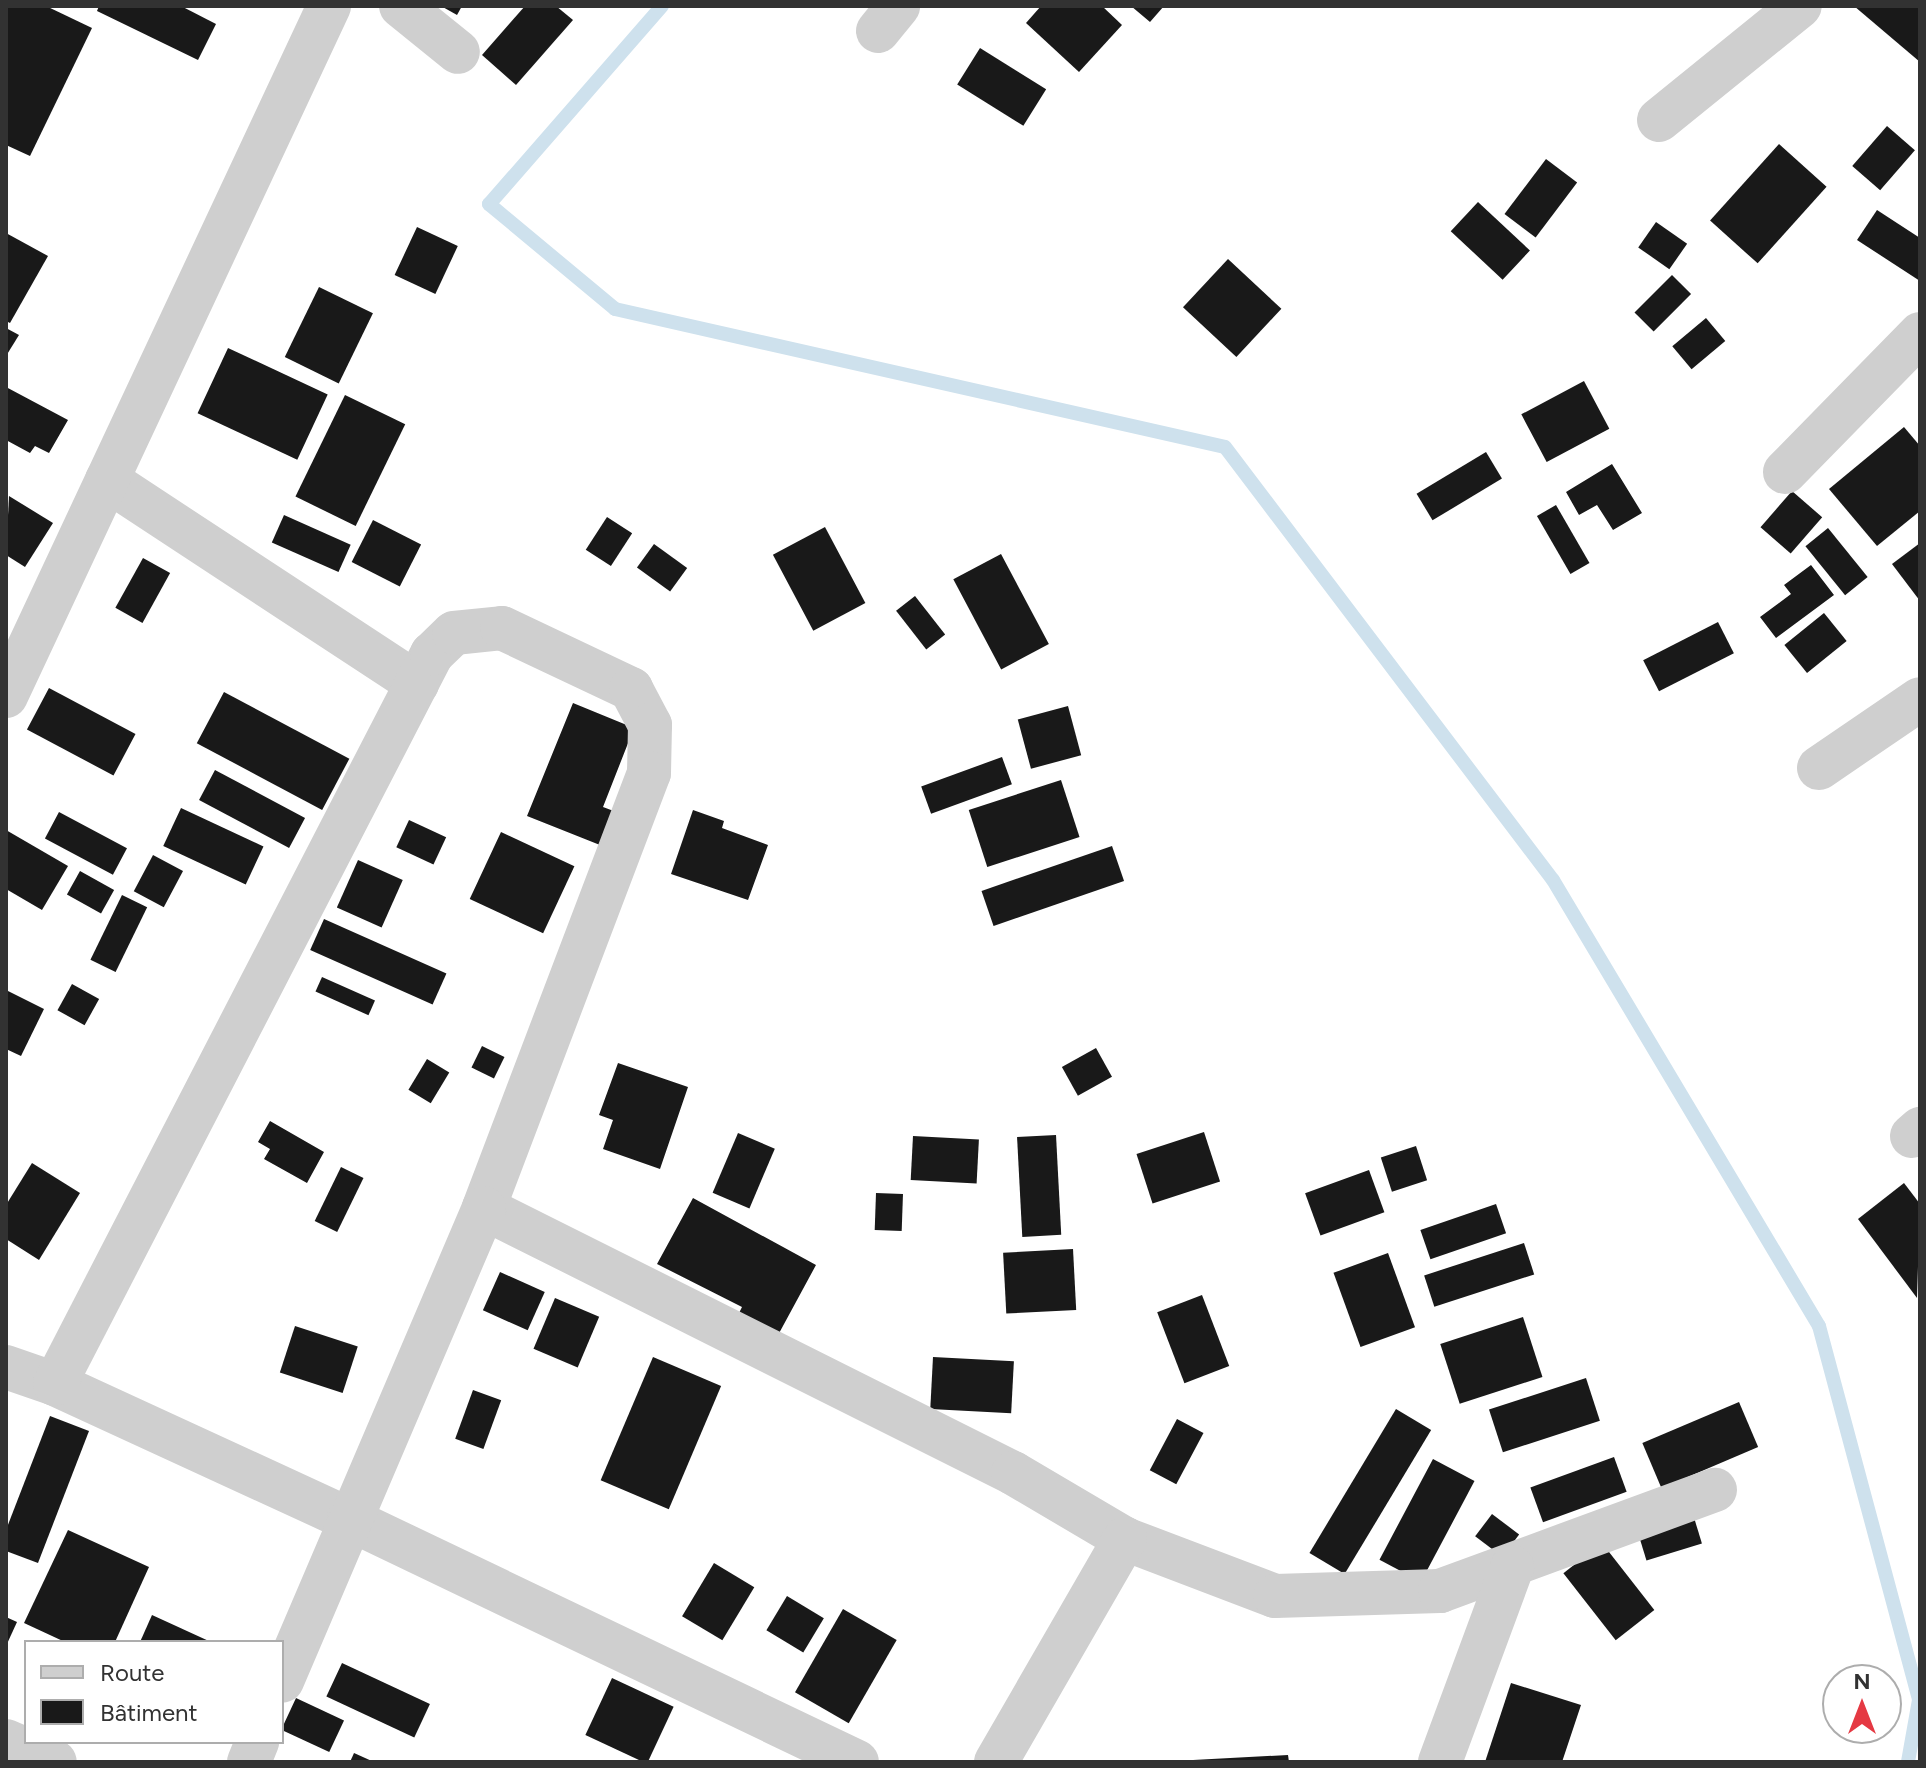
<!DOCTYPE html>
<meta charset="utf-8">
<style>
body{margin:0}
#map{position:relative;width:1926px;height:1768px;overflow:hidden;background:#fff;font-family:Figtree,sans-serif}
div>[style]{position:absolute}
.stream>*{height:14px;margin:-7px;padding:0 7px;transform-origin:7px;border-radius:7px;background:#cee1ed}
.building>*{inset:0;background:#191919;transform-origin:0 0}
.minor>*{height:44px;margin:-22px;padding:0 22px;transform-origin:22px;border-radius:22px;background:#cfcfcf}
span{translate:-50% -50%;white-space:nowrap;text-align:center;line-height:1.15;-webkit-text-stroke:8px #fff;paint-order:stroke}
.frame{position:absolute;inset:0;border:8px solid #323232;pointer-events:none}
.legend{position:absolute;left:24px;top:1640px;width:260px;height:104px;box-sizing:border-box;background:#fff;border:2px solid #adadad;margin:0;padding:10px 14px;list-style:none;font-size:24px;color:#323232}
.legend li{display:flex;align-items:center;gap:16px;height:40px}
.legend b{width:40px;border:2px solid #adadad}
.north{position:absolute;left:1822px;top:1664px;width:80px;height:80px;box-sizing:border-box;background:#fff;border:2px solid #adadad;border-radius:50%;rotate:0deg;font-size:22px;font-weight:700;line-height:32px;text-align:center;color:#323232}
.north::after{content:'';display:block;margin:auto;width:28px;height:36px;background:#e53943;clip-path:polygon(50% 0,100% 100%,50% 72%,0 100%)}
</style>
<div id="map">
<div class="stream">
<div style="left:662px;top:6px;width:263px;rotate:131.1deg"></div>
<div style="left:489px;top:204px;width:164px;rotate:39.8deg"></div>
<div style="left:615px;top:309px;width:625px;rotate:12.75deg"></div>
<div style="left:1225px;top:447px;width:543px;rotate:52.86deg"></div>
<div style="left:1553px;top:880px;width:519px;rotate:59.19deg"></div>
<div style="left:1819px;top:1326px;width:387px;rotate:75deg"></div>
<div style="left:1919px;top:1700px;width:63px;rotate:100.1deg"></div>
</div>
<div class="building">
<div style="clip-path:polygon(6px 6px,46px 6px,92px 28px,30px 156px,6px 145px)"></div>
<div style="clip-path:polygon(99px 6px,181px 6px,216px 24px,198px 60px,97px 11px)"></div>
<div style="clip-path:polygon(441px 6px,462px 6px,457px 15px)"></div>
<div style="clip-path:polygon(525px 6px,556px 6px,573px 20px,516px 85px,482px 55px)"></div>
<div style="clip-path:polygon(1041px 6px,1102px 6px,1122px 25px,1079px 72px,1026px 23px)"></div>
<div style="clip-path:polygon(1131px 6px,1164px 6px,1150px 22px)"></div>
<div style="clip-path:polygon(1854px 6px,1920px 6px,1920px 62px)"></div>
<div style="left:980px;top:48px;width:78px;height:43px;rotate:32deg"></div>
<div style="left:1887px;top:126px;width:37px;height:53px;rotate:41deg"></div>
<div style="left:1779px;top:144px;width:64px;height:103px;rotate:42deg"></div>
<div style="left:1546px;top:159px;width:39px;height:69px;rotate:37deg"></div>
<div style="left:1478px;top:202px;width:71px;height:40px;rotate:43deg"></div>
<div style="clip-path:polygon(1877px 210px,1920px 238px,1920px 281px,1857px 240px)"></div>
<div style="left:1656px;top:222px;width:38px;height:31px;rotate:35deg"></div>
<div style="left:417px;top:227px;width:45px;height:53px;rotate:25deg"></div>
<div style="clip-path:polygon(6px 233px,48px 256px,10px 323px,6px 321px)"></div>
<div style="left:1228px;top:259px;width:73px;height:66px;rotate:43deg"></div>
<div style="left:1672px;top:275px;width:27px;height:53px;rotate:45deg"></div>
<div style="left:319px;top:287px;width:60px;height:78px;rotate:26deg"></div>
<div style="left:1706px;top:318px;width:30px;height:44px;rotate:50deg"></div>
<div style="clip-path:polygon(6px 328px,19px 335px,6px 356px)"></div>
<div style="left:228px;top:348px;width:110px;height:72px;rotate:25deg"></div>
<div style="left:1584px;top:381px;width:54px;height:71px;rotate:62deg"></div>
<div style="clip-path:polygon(6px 387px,68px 420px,49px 453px,35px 446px,30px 453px,6px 440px)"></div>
<div style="left:345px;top:395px;width:67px;height:113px;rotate:26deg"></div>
<div style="clip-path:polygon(1904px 427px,1920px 446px,1920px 511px,1877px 546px,1829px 489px)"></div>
<div style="left:1486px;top:452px;width:31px;height:81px;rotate:59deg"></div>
<div style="clip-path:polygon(1612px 464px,1642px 513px,1613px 530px,1597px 505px,1579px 515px,1566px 492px)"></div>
<div style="left:1792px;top:491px;width:40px;height:48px;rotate:41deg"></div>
<div style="clip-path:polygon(9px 496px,53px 523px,25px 567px,6px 555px)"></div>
<div style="left:1556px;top:505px;width:67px;height:22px;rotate:60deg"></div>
<div style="left:284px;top:515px;width:73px;height:30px;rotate:24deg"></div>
<div style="left:607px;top:517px;width:30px;height:39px;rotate:33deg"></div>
<div style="left:373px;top:520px;width:54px;height:47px;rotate:27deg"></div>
<div style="left:825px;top:527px;width:86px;height:59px;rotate:62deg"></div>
<div style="left:1828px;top:528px;width:63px;height:29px;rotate:51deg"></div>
<div style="clip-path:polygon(1920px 543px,1920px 601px,1892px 564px)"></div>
<div style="left:654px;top:544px;width:41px;height:29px;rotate:36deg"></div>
<div style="left:1001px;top:554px;width:102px;height:54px;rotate:62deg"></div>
<div style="left:143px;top:558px;width:31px;height:57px;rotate:29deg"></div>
<div style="clip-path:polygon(1811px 565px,1834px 595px,1776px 638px,1760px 617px,1791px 594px,1784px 585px)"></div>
<div style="left:915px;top:596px;width:49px;height:24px;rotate:52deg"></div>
<div style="left:1824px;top:613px;width:36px;height:51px;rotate:51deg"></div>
<div style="left:1718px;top:622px;width:35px;height:84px;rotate:63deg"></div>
<div style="left:49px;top:688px;width:98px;height:47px;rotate:28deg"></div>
<div style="left:224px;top:692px;width:142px;height:58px;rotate:28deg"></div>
<div style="clip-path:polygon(573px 703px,634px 728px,603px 807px,619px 813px,605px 847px,527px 816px)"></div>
<div style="left:1068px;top:706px;width:51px;height:52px;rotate:75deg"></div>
<div style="left:1002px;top:757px;width:29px;height:86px;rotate:70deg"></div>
<div style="left:215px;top:770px;width:102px;height:34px;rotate:28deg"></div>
<div style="left:1061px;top:780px;width:60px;height:97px;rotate:72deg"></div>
<div style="left:181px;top:808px;width:91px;height:42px;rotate:25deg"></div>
<div style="clip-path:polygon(693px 810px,724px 821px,722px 828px,768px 845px,748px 900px,671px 874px)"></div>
<div style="left:59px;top:812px;width:77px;height:30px;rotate:28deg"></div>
<div style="left:409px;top:820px;width:41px;height:30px;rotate:25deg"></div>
<div style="clip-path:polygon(6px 830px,68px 866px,42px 910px,6px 889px)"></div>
<div style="left:501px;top:832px;width:81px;height:74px;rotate:25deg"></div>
<div style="left:1112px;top:846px;width:37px;height:138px;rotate:71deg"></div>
<div style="left:153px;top:855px;width:34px;height:41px;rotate:28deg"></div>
<div style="left:358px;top:860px;width:49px;height:52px;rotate:24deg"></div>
<div style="left:80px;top:871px;width:39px;height:27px;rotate:29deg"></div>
<div style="left:122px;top:895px;width:28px;height:72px;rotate:26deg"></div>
<div style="left:324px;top:919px;width:134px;height:34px;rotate:24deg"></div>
<div style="left:322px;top:977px;width:58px;height:16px;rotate:24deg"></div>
<div style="left:72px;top:984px;width:31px;height:30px;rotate:29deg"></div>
<div style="clip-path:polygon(6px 990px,44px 1009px,21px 1056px,6px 1049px)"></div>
<div style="left:482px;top:1046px;width:25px;height:24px;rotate:26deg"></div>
<div style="left:1096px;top:1048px;width:33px;height:39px;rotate:61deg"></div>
<div style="left:427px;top:1059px;width:26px;height:36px;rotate:31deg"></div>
<div style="clip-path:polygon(618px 1063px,688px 1087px,660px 1169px,603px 1149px,613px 1120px,599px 1115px)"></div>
<div style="clip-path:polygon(270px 1121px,324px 1152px,307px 1183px,264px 1159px,270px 1149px,258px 1142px)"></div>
<div style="left:1204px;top:1132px;width:52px;height:71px;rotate:72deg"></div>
<div style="left:738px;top:1133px;width:40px;height:65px;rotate:23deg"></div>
<div style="left:1056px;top:1135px;width:100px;height:39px;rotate:87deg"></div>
<div style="left:913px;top:1136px;width:66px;height:44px;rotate:3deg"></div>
<div style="left:1416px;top:1146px;width:36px;height:37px;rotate:72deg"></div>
<div style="clip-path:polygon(32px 1163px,80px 1193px,39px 1260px,6px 1239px,6px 1205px)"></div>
<div style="left:341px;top:1167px;width:25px;height:60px;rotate:26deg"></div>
<div style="left:1369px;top:1170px;width:45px;height:68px;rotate:70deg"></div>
<div style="clip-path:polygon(1904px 1183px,1920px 1204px,1917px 1298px,1858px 1219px)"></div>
<div style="left:876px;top:1193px;width:27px;height:37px;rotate:2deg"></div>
<div style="clip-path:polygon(693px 1198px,816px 1265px,777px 1337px,737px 1317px,742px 1307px,657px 1264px)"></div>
<div style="left:1496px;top:1204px;width:31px;height:80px;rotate:71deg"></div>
<div style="left:1524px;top:1243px;width:33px;height:105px;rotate:72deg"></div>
<div style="left:1073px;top:1249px;width:61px;height:70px;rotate:87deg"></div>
<div style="left:1388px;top:1253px;width:79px;height:58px;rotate:70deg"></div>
<div style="left:500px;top:1272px;width:49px;height:42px;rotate:24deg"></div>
<div style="left:1202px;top:1295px;width:76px;height:48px;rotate:69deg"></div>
<div style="left:555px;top:1298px;width:48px;height:55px;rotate:23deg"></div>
<div style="left:1523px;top:1317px;width:63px;height:87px;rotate:72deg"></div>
<div style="left:295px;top:1326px;width:66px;height:49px;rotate:18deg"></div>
<div style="left:653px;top:1357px;width:74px;height:134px;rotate:23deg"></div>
<div style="left:933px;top:1357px;width:81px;height:52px;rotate:3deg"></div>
<div style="left:1586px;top:1378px;width:45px;height:102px;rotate:72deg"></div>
<div style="left:473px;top:1390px;width:30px;height:52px;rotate:20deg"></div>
<div style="left:1739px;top:1402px;width:49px;height:105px;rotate:67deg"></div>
<div style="left:1396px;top:1409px;width:41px;height:168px;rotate:31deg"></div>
<div style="clip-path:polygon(50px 1416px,89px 1431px,38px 1563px,6px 1551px,6px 1530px)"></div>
<div style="left:1177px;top:1419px;width:30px;height:58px;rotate:28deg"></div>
<div style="left:1614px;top:1457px;width:37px;height:89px;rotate:70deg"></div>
<div style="left:1433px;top:1459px;width:47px;height:114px;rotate:28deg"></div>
<div style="left:1692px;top:1511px;width:34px;height:58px;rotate:73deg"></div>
<div style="left:1492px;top:1514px;width:34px;height:28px;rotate:37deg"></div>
<div style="clip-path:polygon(68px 1530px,149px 1567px,115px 1642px,65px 1642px,24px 1623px)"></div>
<div style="left:1602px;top:1543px;width:85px;height:49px;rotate:52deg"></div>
<div style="left:714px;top:1563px;width:47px;height:62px;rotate:31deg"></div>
<div style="left:787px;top:1596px;width:43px;height:40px;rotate:31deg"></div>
<div style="left:843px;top:1609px;width:62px;height:96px;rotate:30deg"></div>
<div style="clip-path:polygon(152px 1615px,211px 1642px,140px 1642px)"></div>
<div style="clip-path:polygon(6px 1617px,17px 1622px,6px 1646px)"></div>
<div style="left:342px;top:1663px;width:97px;height:37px;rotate:25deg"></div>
<div style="left:612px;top:1678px;width:68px;height:63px;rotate:25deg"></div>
<div style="clip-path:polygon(1511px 1683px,1581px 1705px,1562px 1762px,1485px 1762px)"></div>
<div style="left:296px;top:1698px;width:53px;height:35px;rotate:25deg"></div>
<div style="clip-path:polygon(354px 1753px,374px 1762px,350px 1762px)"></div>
<div style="clip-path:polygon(1288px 1755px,1289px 1762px,1193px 1762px,1193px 1760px)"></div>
</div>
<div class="minor">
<div style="left:401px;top:6px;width:73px;rotate:38.9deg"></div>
<div style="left:878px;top:31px;width:32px;rotate:-51deg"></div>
<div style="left:1659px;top:120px;width:181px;rotate:-39deg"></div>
<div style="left:1785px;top:472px;width:193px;rotate:-45.6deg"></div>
<div style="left:107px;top:480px;width:371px;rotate:33.3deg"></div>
<div style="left:6px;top:696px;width:762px;rotate:-64.91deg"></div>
<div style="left:1819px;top:768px;width:122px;rotate:-34.3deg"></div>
<div style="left:1912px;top:1136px;width:11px;rotate:-41deg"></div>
<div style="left:484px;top:1208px;width:592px;rotate:26.61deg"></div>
<div style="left:1013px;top:1473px;width:130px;rotate:30.5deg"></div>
<div style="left:1125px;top:1539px;width:160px;rotate:20.8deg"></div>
<div style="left:1275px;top:1596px;width:165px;rotate:-1.7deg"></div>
<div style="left:1440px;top:1591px;width:293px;rotate:-20.2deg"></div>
<div style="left:6px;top:1367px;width:52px;rotate:19.1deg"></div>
<div style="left:55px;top:1384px;width:324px;rotate:24.7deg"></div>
<div style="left:349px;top:1519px;width:563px;rotate:25.56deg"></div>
<div style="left:55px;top:1384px;width:822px;rotate:-62.69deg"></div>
<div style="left:432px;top:654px;width:30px;rotate:-44deg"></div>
<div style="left:454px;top:633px;width:48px;rotate:-5.9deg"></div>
<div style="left:502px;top:628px;width:143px;rotate:25.3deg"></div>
<div style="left:631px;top:689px;width:41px;rotate:62.2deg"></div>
<div style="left:650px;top:725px;width:48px;rotate:91.2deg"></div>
<div style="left:649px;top:773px;width:465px;rotate:110.8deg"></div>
<div style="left:484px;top:1208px;width:514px;rotate:113.13deg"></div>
<div style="left:6px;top:1741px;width:53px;rotate:23.2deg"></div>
<div style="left:249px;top:1762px;width:22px;rotate:-68deg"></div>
<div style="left:996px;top:1762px;width:258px;rotate:-60deg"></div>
<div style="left:1440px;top:1762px;width:208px;rotate:-69.7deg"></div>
</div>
<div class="frame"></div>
<ul class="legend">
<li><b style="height:10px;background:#cfcfcf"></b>Route</li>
<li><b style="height:22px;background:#191919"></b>Bâtiment</li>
</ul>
<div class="north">N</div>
</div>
